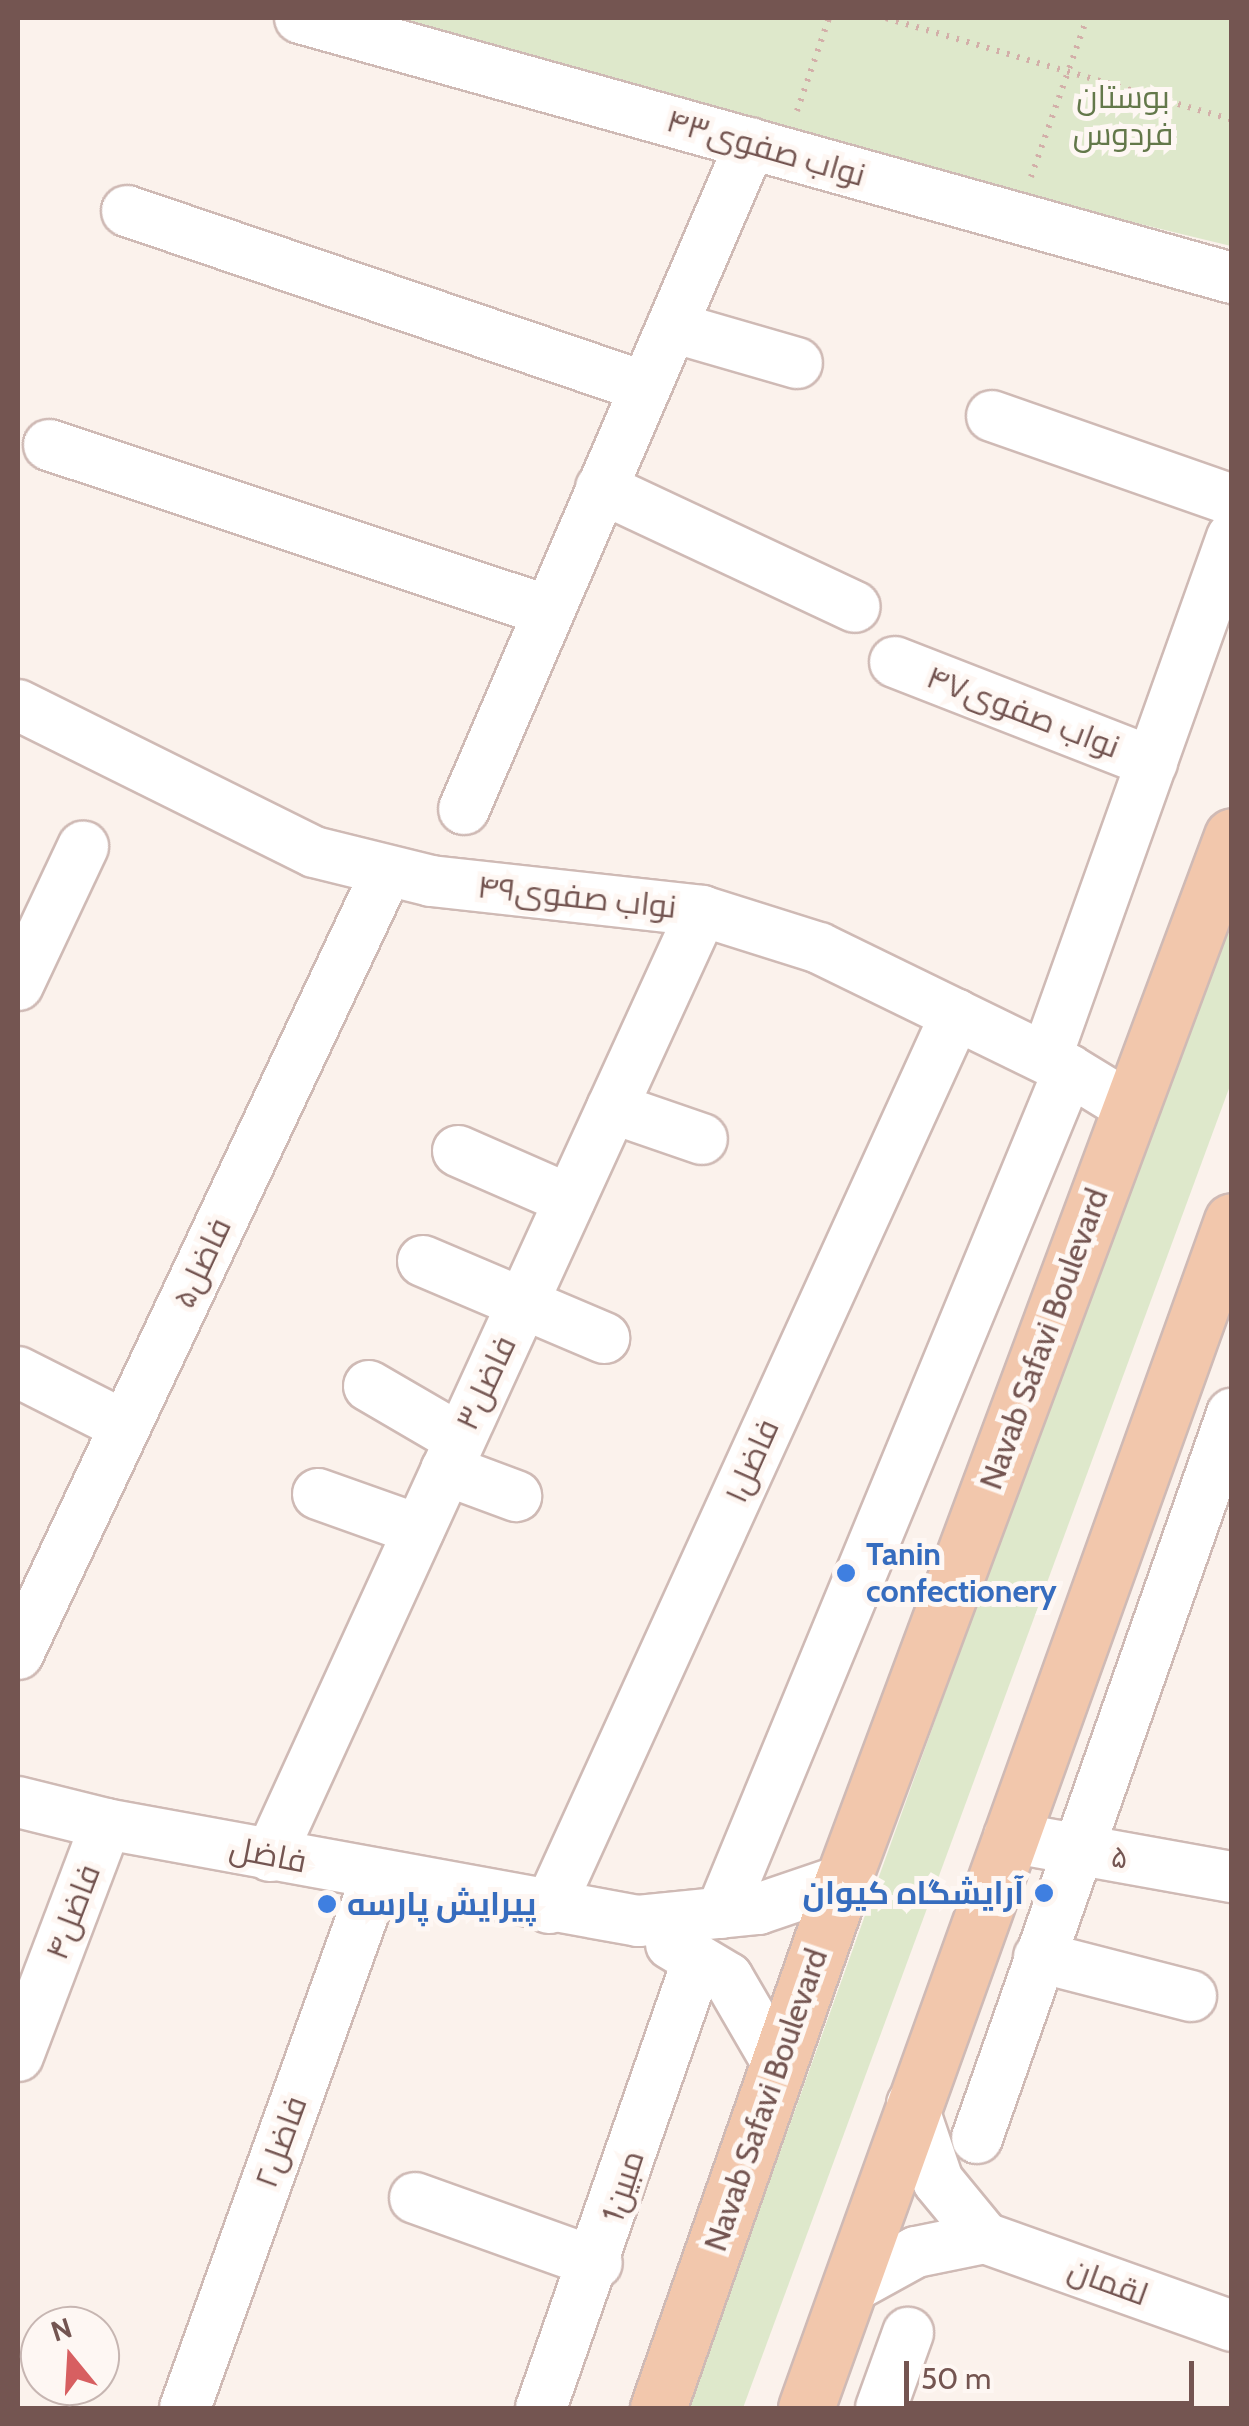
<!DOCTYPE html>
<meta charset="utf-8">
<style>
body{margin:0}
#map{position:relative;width:1249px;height:2426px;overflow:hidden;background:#fbf2ec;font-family:Cabin,Cairo,sans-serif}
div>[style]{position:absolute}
.green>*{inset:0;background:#dee8cb}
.path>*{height:6px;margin-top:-3px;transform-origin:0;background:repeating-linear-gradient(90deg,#d3afa9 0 2.5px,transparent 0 10.5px)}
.roads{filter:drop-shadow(2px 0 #cfbab5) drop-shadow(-2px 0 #cfbab5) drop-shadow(0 2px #cfbab5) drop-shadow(0 -2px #cfbab5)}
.minor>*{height:50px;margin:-25px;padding:0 25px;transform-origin:25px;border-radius:25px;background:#fff}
.major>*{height:55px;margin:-27.5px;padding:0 27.5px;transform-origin:27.5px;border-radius:27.5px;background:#f2c7ac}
.dots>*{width:28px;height:28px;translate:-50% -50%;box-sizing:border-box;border:5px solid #fef7f3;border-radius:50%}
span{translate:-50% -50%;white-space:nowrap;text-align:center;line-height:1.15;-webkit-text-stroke:10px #fef7f3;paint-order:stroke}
.park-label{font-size:32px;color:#63784a}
.street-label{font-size:32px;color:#745551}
.shop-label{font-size:32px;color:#366cbe;font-weight:700}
.left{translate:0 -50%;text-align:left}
.right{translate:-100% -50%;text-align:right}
.frame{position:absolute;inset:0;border:20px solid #745551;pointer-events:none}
.north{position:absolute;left:20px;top:2306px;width:100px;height:100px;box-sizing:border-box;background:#fef7f3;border:2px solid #c7b6b2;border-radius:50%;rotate:342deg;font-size:28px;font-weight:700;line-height:40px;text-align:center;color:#745551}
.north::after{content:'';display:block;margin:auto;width:35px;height:45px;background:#d75f61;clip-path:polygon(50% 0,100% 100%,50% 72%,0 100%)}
.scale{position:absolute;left:904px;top:2361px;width:290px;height:45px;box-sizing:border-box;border:5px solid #745551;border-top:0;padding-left:12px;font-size:30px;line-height:35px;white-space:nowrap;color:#745551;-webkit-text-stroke:8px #fef7f3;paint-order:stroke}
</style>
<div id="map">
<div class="green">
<div style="clip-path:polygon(379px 18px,1231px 18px,1231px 246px,373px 38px)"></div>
<div style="clip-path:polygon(1231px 897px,1231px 1083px,743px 2408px,688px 2408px)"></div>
</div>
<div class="path">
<div style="left:886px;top:18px;width:361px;rotate:16.4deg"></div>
<div style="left:797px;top:111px;width:98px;rotate:-71deg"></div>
<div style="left:1031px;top:177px;width:169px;rotate:-70.6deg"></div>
</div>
<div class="roads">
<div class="minor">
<div style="left:300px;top:18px;width:968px;rotate:15.59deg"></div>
<div style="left:127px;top:211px;width:547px;rotate:18.77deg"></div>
<div style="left:672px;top:327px;width:130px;rotate:16.1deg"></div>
<div style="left:992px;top:416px;width:254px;rotate:19.3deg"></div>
<div style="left:49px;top:445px;width:526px;rotate:18.4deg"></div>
<div style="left:601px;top:488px;width:280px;rotate:25.1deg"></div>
<div style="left:895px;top:662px;width:276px;rotate:21.3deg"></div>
<div style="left:18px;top:705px;width:330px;rotate:26.4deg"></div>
<div style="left:314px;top:852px;width:121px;rotate:13.9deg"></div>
<div style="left:431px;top:881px;width:273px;rotate:6.3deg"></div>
<div style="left:702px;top:911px;width:123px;rotate:17.5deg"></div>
<div style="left:819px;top:948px;width:278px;rotate:26deg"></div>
<div style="left:1069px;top:1070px;width:73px;rotate:31.5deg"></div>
<div style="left:464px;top:809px;width:725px;rotate:-66.69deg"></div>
<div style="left:18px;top:985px;width:153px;rotate:-64.8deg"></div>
<div style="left:1046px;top:1058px;width:553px;rotate:-70.35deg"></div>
<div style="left:612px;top:1108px;width:95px;rotate:19deg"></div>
<div style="left:458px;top:1151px;width:122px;rotate:23.6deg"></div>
<div style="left:423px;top:1261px;width:197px;rotate:23deg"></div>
<div style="left:18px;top:1372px;width:120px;rotate:26.8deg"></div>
<div style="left:369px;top:1386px;width:105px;rotate:30.2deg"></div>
<div style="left:446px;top:1470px;width:75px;rotate:20.4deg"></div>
<div style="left:318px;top:1494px;width:107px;rotate:19.6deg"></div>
<div style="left:18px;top:1654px;width:863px;rotate:-64.77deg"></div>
<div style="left:18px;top:1802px;width:91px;rotate:14deg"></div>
<div style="left:106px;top:1824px;width:541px;rotate:10.33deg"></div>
<div style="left:638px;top:1921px;width:121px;rotate:-5.7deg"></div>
<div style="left:758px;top:1909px;width:90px;rotate:-18.8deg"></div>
<div style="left:1009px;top:1837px;width:227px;rotate:10.2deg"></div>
<div style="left:270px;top:1856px;width:1039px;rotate:-65.43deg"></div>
<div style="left:549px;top:1908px;width:982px;rotate:-65.52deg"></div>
<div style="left:721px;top:1913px;width:912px;rotate:-67.57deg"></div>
<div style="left:671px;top:1944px;width:66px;rotate:30.8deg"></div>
<div style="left:728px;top:1978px;width:99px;rotate:59.8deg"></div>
<div style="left:1039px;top:1957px;width:157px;rotate:14.4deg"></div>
<div style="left:18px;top:2056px;width:248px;rotate:-69.2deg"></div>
<div style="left:912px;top:2104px;width:81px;rotate:71.3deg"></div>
<div style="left:938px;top:2181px;width:74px;rotate:50.5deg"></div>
<div style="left:977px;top:2138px;width:768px;rotate:-70.6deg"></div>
<div style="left:415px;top:2198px;width:193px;rotate:19.7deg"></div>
<div style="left:852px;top:2287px;width:73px;rotate:-28.7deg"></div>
<div style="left:916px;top:2252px;width:70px;rotate:-11.5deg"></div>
<div style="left:985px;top:2238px;width:262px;rotate:19.6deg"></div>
<div style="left:185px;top:2408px;width:566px;rotate:-70.16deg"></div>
<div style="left:541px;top:2408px;width:472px;rotate:-70.7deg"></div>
<div style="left:881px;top:2408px;width:80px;rotate:-70.2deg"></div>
</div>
<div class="major">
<div style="left:658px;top:2408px;width:559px;rotate:-70.69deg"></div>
<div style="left:843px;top:1880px;width:1114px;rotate:-69.56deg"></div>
<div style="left:806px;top:2408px;width:1261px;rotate:-70.26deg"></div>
</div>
</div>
<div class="dots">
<div style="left:846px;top:1573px;background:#3f7fe0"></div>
<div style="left:1044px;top:1893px;background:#3f7fe0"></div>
<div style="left:327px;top:1904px;background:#3f7fe0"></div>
</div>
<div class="park-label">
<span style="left:1123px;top:116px">بوستان<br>فردوس</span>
</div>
<div class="street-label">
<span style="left:766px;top:148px;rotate:16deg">۴۳نواب صفوی</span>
<span style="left:1023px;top:712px;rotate:21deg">۴۷نواب صفوی</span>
<span style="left:577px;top:897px;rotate:6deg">۴۹نواب صفوی</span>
<span style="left:202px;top:1263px;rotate:-65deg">۵فاضل</span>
<span style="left:1044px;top:1339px;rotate:-70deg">Navab Safavi Boulevard</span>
<span style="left:486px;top:1383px;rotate:-65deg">۳فاضل</span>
<span style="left:752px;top:1461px;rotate:-66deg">۱فاضل</span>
<span style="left:268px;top:1855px;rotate:11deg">فاضل</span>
<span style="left:1120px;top:1857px;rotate:10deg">۵</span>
<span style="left:73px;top:1912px;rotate:-69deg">۴فاضل</span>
<span style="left:766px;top:2100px;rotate:-71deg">Navab Safavi Boulevard</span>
<span style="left:281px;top:2142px;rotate:-70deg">۲فاضل</span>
<span style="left:623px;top:2186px;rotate:-72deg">1مبین</span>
<span style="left:1108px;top:2282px;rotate:20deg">لقمان</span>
</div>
<div class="shop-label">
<span class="left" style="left:866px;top:1573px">Tanin<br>confectionery</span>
<span class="right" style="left:1024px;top:1893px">آرایشگاه کیوان</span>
<span class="left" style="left:347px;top:1904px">پیرایش پارسه</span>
</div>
<div class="frame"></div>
<div class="north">N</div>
<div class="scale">50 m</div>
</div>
